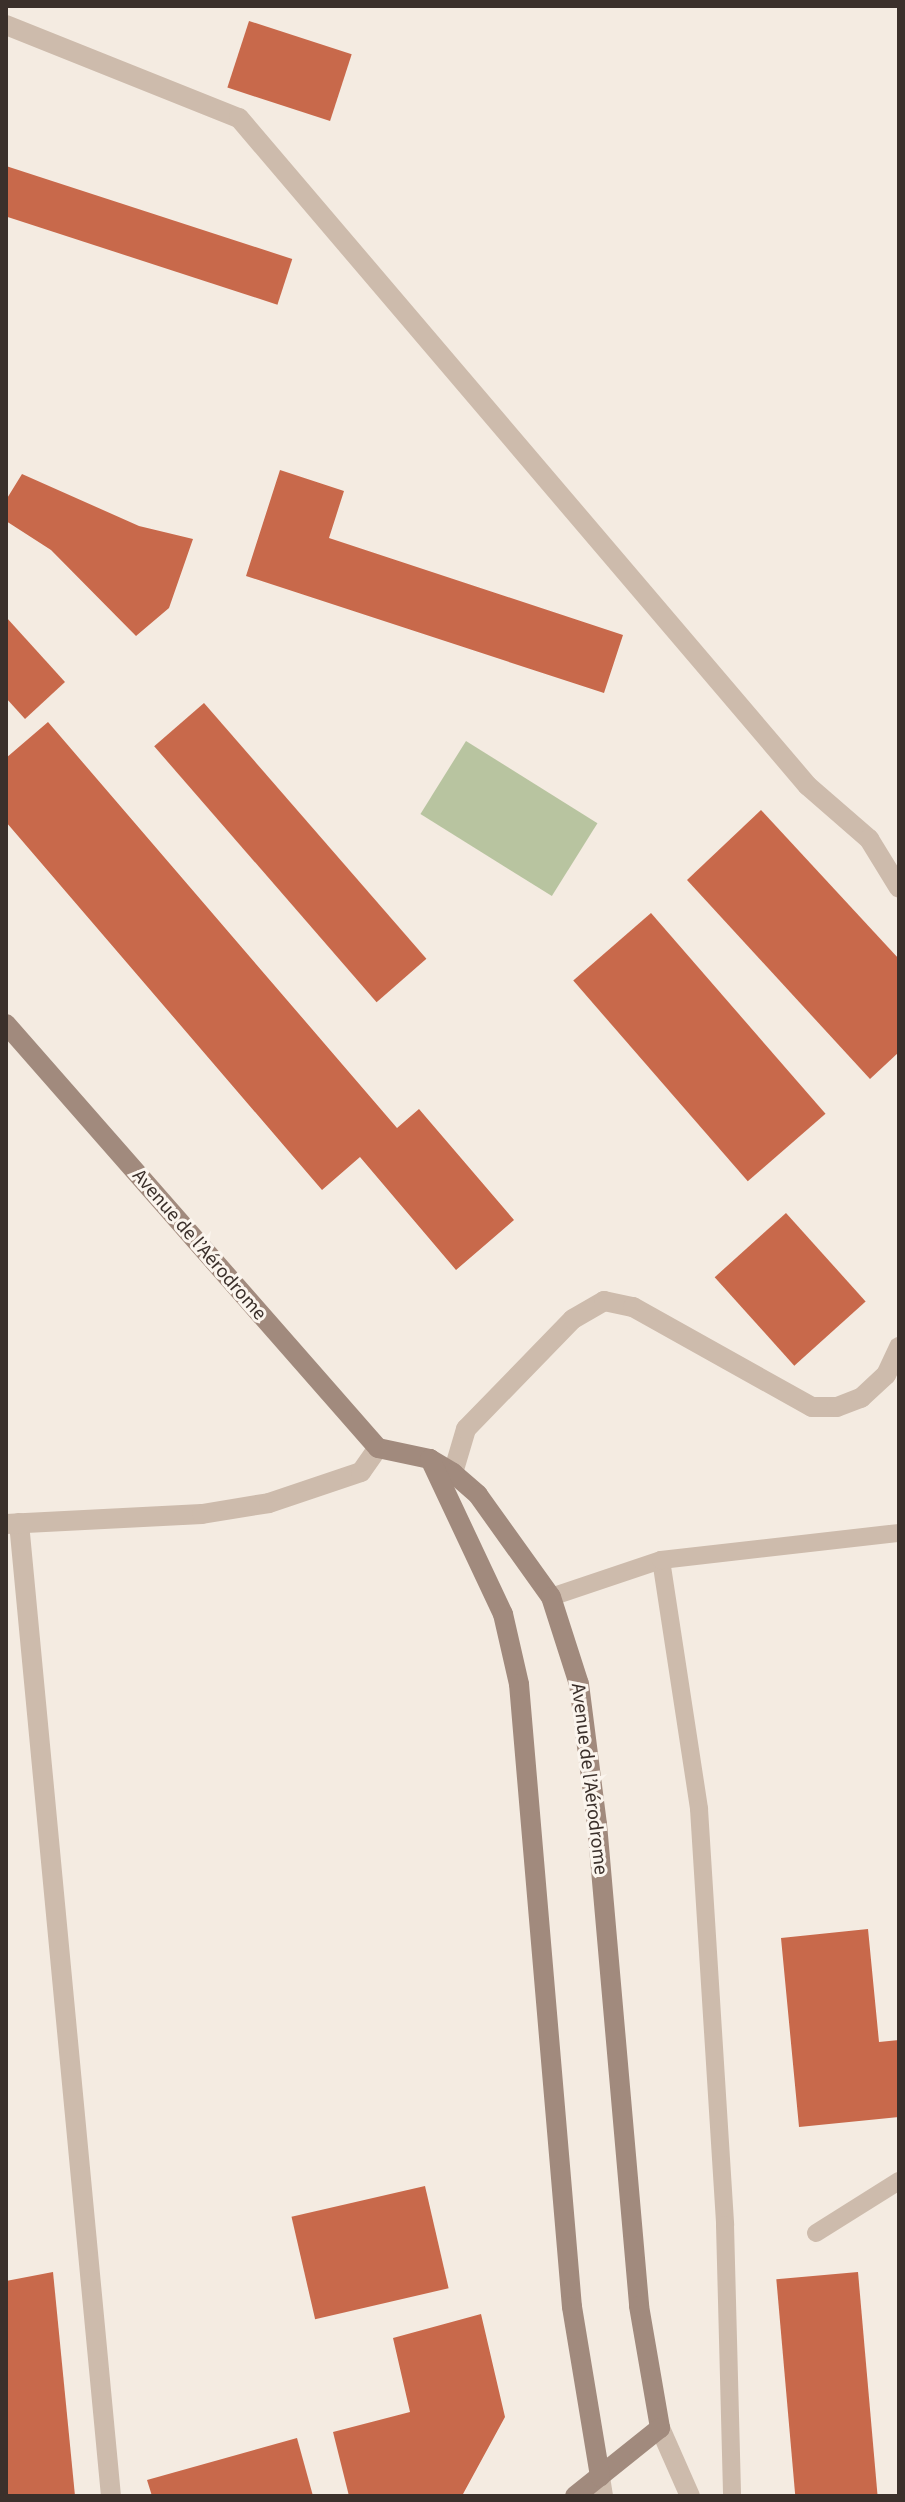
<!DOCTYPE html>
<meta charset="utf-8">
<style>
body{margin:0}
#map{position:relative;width:905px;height:2502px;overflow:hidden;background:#f4ebe1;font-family:"Source Sans 3",sans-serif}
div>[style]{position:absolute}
.green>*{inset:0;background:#b8c4a0;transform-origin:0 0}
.building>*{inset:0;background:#c8694b;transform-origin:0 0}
.service>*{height:18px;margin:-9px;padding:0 9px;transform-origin:9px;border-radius:9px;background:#cdbbac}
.minor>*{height:20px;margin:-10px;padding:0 10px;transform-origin:10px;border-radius:10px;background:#cdbbac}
.tertiary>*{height:20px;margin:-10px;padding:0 10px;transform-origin:10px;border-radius:10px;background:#cdbbac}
.secondary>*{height:20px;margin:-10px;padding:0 10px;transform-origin:10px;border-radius:10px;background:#a18a7d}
span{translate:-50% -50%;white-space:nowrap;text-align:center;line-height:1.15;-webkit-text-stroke:6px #fbf5ee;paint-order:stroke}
.street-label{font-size:20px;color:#3b302b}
.frame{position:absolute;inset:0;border:8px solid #3b302b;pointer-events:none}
</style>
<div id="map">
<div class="green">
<div style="left:466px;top:741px;width:155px;height:86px;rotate:32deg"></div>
</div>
<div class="building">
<div style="left:249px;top:21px;width:108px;height:70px;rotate:18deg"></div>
<div style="left:6px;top:166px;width:301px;height:48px;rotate:18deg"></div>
<div style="clip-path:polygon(280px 470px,344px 491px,329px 538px,623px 635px,604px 693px,246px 576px)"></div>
<div style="clip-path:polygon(22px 474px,139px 526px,193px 539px,169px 608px,136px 636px,51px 550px,6px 521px,6px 500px)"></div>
<div style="clip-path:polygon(6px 617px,65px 682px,25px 719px,6px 698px)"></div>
<div style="left:204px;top:703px;width:339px;height:66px;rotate:49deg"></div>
<div style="clip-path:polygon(48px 722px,397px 1128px,419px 1109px,514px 1220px,456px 1270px,360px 1157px,322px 1190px,6px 822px,6px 758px)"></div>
<div style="clip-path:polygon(761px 810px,899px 959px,899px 1052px,870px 1079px,687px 880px)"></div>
<div style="left:651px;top:913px;width:266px;height:103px;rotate:49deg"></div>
<div style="left:786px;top:1213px;width:119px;height:96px;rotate:48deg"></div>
<div style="clip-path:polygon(868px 1929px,879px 2042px,899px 2040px,899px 2117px,799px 2127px,781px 1938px)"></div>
<div style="left:425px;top:2186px;width:105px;height:137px;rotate:77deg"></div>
<div style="clip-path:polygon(53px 2272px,75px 2496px,6px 2496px,6px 2281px)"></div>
<div style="left:858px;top:2272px;width:224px;height:82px;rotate:85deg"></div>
<div style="clip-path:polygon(481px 2314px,505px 2417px,463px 2494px,349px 2496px,333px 2432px,410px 2412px,393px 2338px)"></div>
<div style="clip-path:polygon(297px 2438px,313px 2496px,152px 2496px,147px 2480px)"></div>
</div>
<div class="service">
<div style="left:661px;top:1560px;width:252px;rotate:81.3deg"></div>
<div style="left:699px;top:1809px;width:417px;rotate:86.4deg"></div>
<div style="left:725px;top:2225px;width:271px;rotate:88.5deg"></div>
<div style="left:551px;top:1597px;width:116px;rotate:-18.6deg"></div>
<div style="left:661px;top:1560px;width:240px;rotate:-6.5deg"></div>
<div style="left:816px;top:2233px;width:98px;rotate:-32.1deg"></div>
</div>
<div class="minor">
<div style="left:6px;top:25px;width:251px;rotate:21.8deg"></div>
<div style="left:239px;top:118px;width:877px;rotate:49.58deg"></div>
<div style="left:808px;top:786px;width:81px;rotate:41deg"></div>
<div style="left:869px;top:839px;width:57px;rotate:58.5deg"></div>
<div style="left:453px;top:1473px;width:46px;rotate:-73.5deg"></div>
<div style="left:466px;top:1429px;width:153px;rotate:-45.8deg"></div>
<div style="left:573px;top:1319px;width:36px;rotate:-30deg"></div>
<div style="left:604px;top:1301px;width:30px;rotate:12deg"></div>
<div style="left:633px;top:1307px;width:205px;rotate:29.2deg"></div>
<div style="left:812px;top:1407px;width:25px"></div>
<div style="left:837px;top:1407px;width:26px;rotate:-21deg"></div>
<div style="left:861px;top:1398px;width:34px;rotate:-43deg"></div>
<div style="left:886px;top:1375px;width:31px;rotate:-65deg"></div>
<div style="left:19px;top:1523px;width:977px;rotate:84.6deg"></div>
</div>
<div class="tertiary">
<div style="left:6px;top:1524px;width:196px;rotate:-2.9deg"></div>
<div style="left:202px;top:1514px;width:68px;rotate:-9.3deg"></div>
<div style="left:269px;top:1503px;width:97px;rotate:-18.6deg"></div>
<div style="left:361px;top:1472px;width:29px;rotate:-55deg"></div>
<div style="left:660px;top:2428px;width:74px;rotate:66.2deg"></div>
<div style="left:600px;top:2477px;width:19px;rotate:81deg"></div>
</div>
<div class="secondary">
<div style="left:6px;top:1024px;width:564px;rotate:48.74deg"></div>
<div style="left:378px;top:1448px;width:53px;rotate:11.9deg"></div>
<div style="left:430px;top:1459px;width:27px;rotate:31deg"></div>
<div style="left:453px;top:1473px;width:33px;rotate:41deg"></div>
<div style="left:478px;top:1495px;width:125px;rotate:54.4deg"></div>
<div style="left:551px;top:1597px;width:91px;rotate:72.2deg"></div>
<div style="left:579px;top:1684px;width:141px;rotate:82.7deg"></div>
<div style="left:597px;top:1824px;width:484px;rotate:85deg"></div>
<div style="left:639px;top:2306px;width:124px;rotate:80.2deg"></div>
<div style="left:660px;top:2428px;width:109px;rotate:141.3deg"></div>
<div style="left:430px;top:1459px;width:171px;rotate:64.8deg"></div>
<div style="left:503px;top:1614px;width:72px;rotate:77.1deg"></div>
<div style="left:519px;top:1684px;width:625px;rotate:85.14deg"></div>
<div style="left:572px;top:2307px;width:172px;rotate:80.6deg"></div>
</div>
<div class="street-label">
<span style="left:199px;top:1245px;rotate:49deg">Avenue de l’Aérodrome</span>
<span style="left:589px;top:1779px;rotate:83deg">Avenue de l’Aérodrome</span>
</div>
<div class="frame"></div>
</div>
